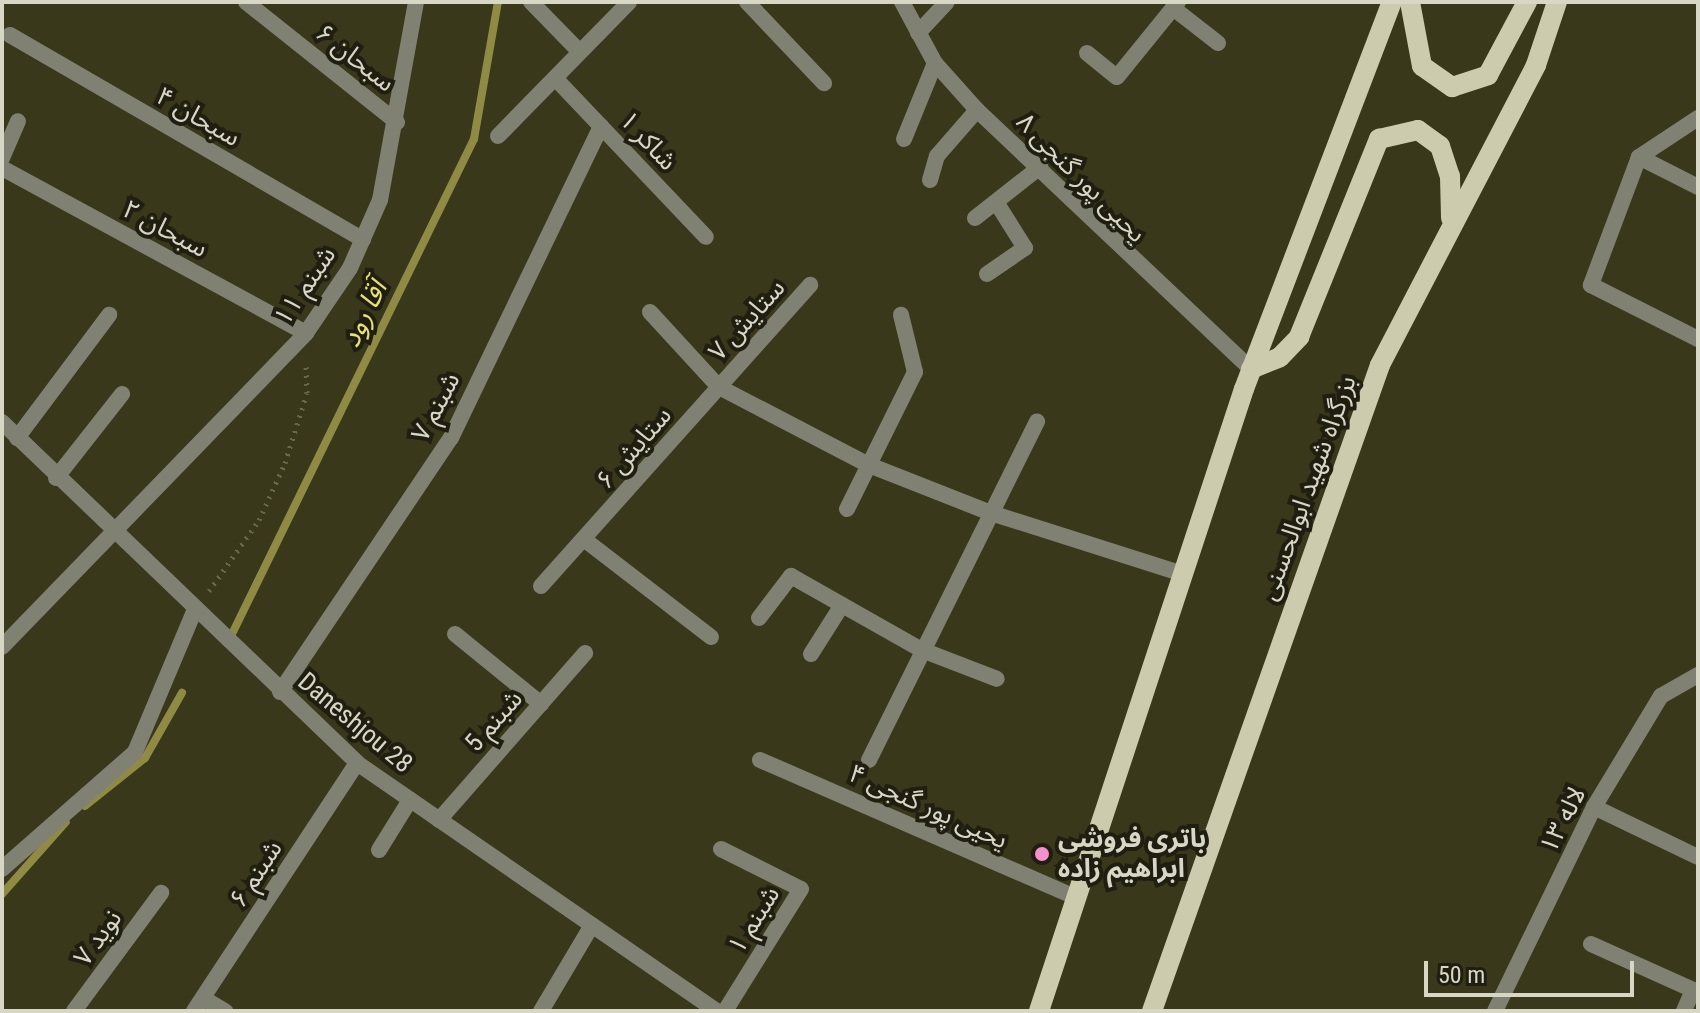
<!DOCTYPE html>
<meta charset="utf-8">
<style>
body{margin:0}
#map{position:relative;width:1700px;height:1013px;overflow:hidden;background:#39381a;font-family:"Roboto Condensed","Noto Sans Arabic",sans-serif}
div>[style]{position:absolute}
.stream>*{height:8px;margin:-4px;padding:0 4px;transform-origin:4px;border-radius:4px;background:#908b44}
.path>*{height:5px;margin-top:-2.5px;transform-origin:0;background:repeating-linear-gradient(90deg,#69684e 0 2px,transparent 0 8px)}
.minor>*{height:16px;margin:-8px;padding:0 8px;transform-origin:8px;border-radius:8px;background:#818173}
.tertiary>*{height:16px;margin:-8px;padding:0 8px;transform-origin:8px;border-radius:8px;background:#818173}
.primary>*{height:20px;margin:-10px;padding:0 10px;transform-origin:10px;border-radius:10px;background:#cccbae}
.dots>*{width:22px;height:22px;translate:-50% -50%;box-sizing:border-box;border:4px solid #1f1e11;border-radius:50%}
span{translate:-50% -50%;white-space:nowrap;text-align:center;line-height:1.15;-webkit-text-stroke:8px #1f1e11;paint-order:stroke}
.street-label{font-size:26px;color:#d8d7c6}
.poi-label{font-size:26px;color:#d8d7c6;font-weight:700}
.left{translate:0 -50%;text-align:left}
.water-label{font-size:28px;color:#e7e07b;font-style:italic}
.frame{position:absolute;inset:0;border:4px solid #d8d7c6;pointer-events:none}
.scale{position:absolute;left:1424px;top:961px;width:210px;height:36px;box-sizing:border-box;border:4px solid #d8d7c6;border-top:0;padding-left:10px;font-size:24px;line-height:28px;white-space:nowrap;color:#d8d7c6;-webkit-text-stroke:6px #1f1e11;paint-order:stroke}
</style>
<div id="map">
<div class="stream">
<div style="left:233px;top:632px;width:549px;rotate:-63.95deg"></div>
<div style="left:474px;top:139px;width:139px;rotate:-80.1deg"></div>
<div style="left:85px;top:806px;width:77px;rotate:-38.7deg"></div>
<div style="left:145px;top:758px;width:75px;rotate:-60.4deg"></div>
<div style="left:2px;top:894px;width:96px;rotate:-48.4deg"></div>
</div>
<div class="path">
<div style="left:209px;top:591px;width:87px;rotate:-54.8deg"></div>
<div style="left:259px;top:520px;width:63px;rotate:-65.5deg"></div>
<div style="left:285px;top:463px;width:73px;rotate:-72.6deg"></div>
<div style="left:307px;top:393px;width:31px;rotate:-92deg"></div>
</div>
<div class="minor">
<div style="left:246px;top:2px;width:193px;rotate:38.5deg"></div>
<div style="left:531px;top:2px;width:69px;rotate:45.6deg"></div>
<div style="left:747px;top:2px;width:112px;rotate:46.5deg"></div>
<div style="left:902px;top:2px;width:69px;rotate:61.6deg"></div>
<div style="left:935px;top:63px;width:63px;rotate:48.2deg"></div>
<div style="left:977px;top:110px;width:377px;rotate:43.4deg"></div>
<div style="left:1173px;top:8px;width:57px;rotate:37.9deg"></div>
<div style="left:918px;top:33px;width:42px;rotate:-46.9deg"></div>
<div style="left:10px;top:35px;width:408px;rotate:30.1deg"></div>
<div style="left:1087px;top:53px;width:38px;rotate:39deg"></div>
<div style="left:1117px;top:77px;width:97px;rotate:-50.9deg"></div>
<div style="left:555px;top:78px;width:219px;rotate:46.5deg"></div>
<div style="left:1698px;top:118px;width:71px;rotate:146.5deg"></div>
<div style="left:1639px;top:157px;width:137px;rotate:110.6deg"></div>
<div style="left:1591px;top:285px;width:120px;rotate:26.8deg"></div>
<div style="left:498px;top:136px;width:187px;rotate:-45.6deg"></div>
<div style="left:904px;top:139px;width:82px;rotate:-67.8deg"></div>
<div style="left:1639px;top:157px;width:66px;rotate:27deg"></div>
<div style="left:2px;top:158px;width:40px;rotate:-66.6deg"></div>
<div style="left:2px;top:168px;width:346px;rotate:28.5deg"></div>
<div style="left:930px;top:180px;width:25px;rotate:-74deg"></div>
<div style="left:937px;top:156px;width:61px;rotate:-49deg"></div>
<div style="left:975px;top:218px;width:83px;rotate:-38.1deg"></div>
<div style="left:987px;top:274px;width:46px;rotate:-34.4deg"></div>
<div style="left:1025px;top:248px;width:54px;rotate:-122.2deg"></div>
<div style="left:650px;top:312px;width:102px;rotate:47.4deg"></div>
<div style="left:719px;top:387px;width:169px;rotate:27.5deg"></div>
<div style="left:869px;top:465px;width:131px;rotate:21.5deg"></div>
<div style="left:991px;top:513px;width:201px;rotate:17.6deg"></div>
<div style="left:17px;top:438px;width:154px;rotate:-53.2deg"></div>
<div style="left:56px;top:478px;width:107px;rotate:-51.8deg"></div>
<div style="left:847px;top:509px;width:153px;rotate:-63.6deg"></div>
<div style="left:915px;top:372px;width:59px;rotate:-103.8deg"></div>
<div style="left:585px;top:540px;width:159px;rotate:37.6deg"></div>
<div style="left:541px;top:586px;width:404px;rotate:-48.2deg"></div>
<div style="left:759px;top:618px;width:53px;rotate:-52.7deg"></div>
<div style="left:791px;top:576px;width:150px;rotate:29.5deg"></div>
<div style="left:922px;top:650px;width:80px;rotate:21.1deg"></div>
<div style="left:455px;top:634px;width:111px;rotate:39.1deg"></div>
<div style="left:2px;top:647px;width:437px;rotate:-45.9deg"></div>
<div style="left:306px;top:333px;width:78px;rotate:-55.9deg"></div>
<div style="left:350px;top:268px;width:74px;rotate:-66.2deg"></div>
<div style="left:380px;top:200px;width:201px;rotate:-79.7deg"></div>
<div style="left:811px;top:654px;width:58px;rotate:-57.7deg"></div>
<div style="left:280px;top:692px;width:306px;rotate:-56.1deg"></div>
<div style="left:451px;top:438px;width:346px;rotate:-64.3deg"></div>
<div style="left:760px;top:760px;width:346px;rotate:23.5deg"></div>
<div style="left:869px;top:760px;width:378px;rotate:-63.6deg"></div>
<div style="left:1594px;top:807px;width:115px;rotate:25.7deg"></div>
<div style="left:439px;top:820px;width:222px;rotate:-48.8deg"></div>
<div style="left:721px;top:849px;width:89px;rotate:26.6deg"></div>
<div style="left:801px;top:889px;width:144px;rotate:121.9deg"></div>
<div style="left:379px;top:850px;width:59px;rotate:-58.2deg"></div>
<div style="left:2px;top:869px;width:177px;rotate:-41.3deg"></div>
<div style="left:135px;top:752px;width:155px;rotate:-67.2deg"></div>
<div style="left:1591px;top:944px;width:117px;rotate:24.2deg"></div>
<div style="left:203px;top:998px;width:26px;rotate:31deg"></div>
<div style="left:74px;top:1011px;width:147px;rotate:-53.6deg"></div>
<div style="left:194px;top:1011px;width:297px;rotate:-56.7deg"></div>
<div style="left:541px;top:1011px;width:100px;rotate:-59.3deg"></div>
<div style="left:1495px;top:1011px;width:227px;rotate:-64.1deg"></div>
<div style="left:1594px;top:807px;width:130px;rotate:-58.9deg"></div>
<div style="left:1661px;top:696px;width:43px;rotate:-29.6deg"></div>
<div style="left:1684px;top:1011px;width:23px;rotate:-67deg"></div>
</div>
<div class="tertiary">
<div style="left:2px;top:422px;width:492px;rotate:43.8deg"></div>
<div style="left:357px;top:763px;width:437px;rotate:34.6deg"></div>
</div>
<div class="primary">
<div style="left:1410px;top:2px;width:65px;rotate:79.4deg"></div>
<div style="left:1422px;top:66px;width:37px;rotate:35deg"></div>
<div style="left:1452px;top:87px;width:38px;rotate:-18deg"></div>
<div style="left:1488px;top:75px;width:83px;rotate:-61.9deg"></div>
<div style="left:1251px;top:369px;width:31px;rotate:-22deg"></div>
<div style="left:1280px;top:357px;width:28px;rotate:-46deg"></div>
<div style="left:1299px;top:337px;width:214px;rotate:-68deg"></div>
<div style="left:1379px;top:139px;width:40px;rotate:-13deg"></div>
<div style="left:1418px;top:130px;width:27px;rotate:36deg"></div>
<div style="left:1440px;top:146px;width:32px;rotate:72deg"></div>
<div style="left:1450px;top:176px;width:42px;rotate:88.6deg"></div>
<div style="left:1039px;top:1011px;width:655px;rotate:-71.76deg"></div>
<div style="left:1244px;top:389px;width:414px;rotate:-69.1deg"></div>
<div style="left:1152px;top:1011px;width:685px;rotate:-70.56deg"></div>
<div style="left:1380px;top:365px;width:338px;rotate:-62.5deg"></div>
<div style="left:1536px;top:65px;width:66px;rotate:-71.6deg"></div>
</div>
<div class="dots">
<div style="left:1042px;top:854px;background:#f790ce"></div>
</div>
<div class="street-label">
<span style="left:355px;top:58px;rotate:38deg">سبحان ۶</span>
<span style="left:198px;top:117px;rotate:30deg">سبحان ۴</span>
<span style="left:648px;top:141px;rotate:47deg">شاکر ۱</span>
<span style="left:1081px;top:178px;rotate:45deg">یحیی پور گنجی ۸</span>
<span style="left:165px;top:229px;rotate:28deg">سبحان ۲</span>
<span style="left:305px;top:286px;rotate:-56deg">شبنم ۱۱</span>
<span style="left:747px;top:320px;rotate:-48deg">ستایش ۷</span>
<span style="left:436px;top:407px;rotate:-62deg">شبنم ۷</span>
<span style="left:634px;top:448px;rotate:-49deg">ستایش ۶</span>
<span style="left:1308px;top:488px;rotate:-70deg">بزرگراه شهید ابوالحسنی</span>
<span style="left:494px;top:721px;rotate:-49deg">شبنم 5</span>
<span style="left:355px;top:723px;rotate:40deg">Daneshjou 28</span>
<span style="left:928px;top:807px;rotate:24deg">یحیی پور گنجی ۴</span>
<span style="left:1563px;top:820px;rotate:-63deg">لاله ۱۳</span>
<span style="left:256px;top:874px;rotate:-57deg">شبنم ۶</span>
<span style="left:754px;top:920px;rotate:-58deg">شبنم ۱</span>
<span style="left:98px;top:938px;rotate:-54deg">نوید ۷</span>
</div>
<div class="poi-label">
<span class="left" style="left:1058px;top:854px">باتری فروشی<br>ابراهیم زاده</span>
</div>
<div class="water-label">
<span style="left:364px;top:314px;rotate:-64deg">آقا رود</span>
</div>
<div class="frame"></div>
<div class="scale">50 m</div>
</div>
